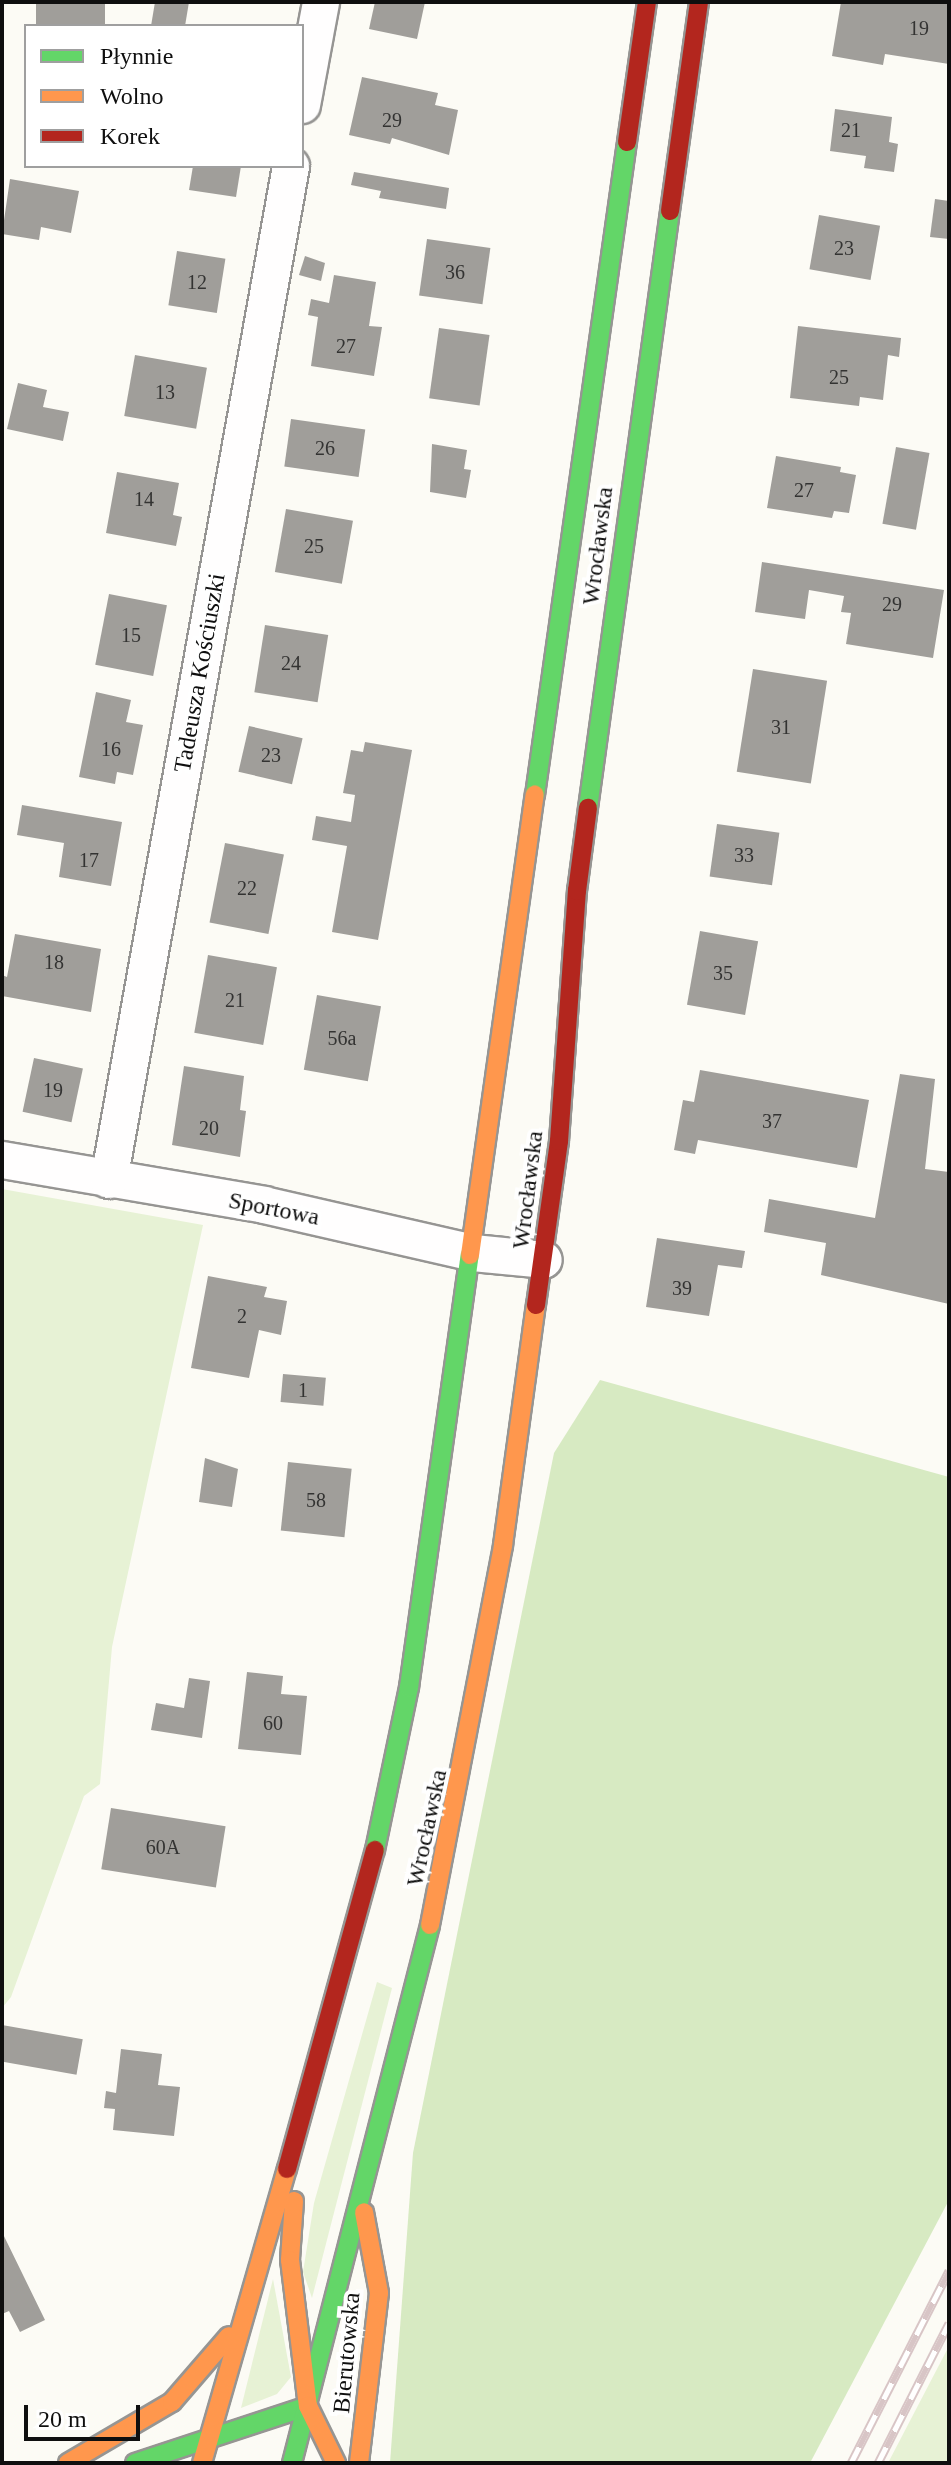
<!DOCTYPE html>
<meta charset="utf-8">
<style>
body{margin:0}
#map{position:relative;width:951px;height:2465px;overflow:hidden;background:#fcfbf5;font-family:"Times New Roman",serif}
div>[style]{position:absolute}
.green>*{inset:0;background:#e7f2d5}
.forest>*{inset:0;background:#d7eac2}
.building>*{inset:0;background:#a09e9a;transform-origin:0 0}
.roads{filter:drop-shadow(2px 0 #969593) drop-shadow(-2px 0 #969593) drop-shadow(0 2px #969593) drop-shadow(0 -2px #969593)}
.street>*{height:36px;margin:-18px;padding:0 18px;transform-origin:18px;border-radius:18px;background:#fffefe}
.fast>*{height:18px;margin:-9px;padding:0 9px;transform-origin:9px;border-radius:9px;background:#63d668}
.slow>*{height:18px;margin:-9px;padding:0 9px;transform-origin:9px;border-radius:9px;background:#ff974d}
.jam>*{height:18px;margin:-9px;padding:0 9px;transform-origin:9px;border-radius:9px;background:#b3261e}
.rail>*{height:9px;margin-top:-4.5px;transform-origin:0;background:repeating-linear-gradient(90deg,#fff 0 18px,#d8c5c6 0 36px);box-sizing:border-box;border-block:2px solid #d8c5c6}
span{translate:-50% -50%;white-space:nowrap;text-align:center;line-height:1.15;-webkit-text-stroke:8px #fff;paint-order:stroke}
.number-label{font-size:20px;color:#333332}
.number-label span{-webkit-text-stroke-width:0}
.street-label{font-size:24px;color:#0f0f0f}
.frame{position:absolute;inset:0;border:4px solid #0f0f0f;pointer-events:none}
.legend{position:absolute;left:24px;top:24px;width:280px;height:144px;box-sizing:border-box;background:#fff;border:2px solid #9f9f9f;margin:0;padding:10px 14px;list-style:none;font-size:24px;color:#0f0f0f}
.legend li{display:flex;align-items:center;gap:16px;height:40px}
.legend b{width:40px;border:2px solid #9f9f9f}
.scale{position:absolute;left:24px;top:2405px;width:116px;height:36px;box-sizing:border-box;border:4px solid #0f0f0f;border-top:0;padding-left:10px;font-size:24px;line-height:28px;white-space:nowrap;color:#0f0f0f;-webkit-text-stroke:6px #fff;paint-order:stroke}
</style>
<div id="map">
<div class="green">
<div style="clip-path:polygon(2px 1189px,203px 1225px,112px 1647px,100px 1784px,84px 1796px,11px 1997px,2px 2008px)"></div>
<div style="clip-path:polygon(377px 1982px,392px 1988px,312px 2298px,303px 2272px,314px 2203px)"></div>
<div style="clip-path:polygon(273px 2279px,291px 2377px,277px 2394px,241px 2408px)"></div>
<div style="clip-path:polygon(949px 2346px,949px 2463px,888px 2463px)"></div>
</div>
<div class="forest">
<div style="clip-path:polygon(600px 1380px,949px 1477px,949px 2200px,810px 2463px,390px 2463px,413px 2153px,554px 1453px)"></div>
</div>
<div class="building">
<div style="left:36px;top:2px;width:69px;height:24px"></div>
<div style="clip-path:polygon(155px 2px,189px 2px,185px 26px,151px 26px)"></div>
<div style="clip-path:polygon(375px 2px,425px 2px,417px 39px,369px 29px)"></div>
<div style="clip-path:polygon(841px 2px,949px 2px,949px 64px,885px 54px,883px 65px,832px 56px)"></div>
<div style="clip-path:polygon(362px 77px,438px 93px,435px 105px,458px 110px,449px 155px,392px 138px,390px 144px,349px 135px)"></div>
<div style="clip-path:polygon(835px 109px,892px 117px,889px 142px,898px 144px,894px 172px,864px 168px,866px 156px,830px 151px)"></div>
<div style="clip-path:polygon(193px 166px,241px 166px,236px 197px,189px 190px)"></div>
<div style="clip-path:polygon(354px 172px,449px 188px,446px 209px,379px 198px,381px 191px,351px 185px)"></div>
<div style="clip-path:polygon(10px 179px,79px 191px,71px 233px,41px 227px,39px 240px,2px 234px)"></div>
<div style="clip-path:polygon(935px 199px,949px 201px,949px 239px,930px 237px)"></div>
<div style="left:819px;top:215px;width:62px;height:55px;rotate:10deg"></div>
<div style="left:427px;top:239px;width:64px;height:57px;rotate:8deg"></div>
<div style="left:177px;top:251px;width:49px;height:55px;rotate:9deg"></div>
<div style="clip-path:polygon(305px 256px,325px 263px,321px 281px,299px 275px)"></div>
<div style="clip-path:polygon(334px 275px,376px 282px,369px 326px,382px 327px,374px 376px,311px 366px,318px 317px,308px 315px,311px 299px,329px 303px)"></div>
<div style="clip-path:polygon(798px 326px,901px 338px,899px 357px,888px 355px,883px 400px,860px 397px,859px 406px,790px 398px)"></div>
<div style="left:439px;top:328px;width:51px;height:71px;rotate:8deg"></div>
<div style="left:135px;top:355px;width:73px;height:62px;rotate:10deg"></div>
<div style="clip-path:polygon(18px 383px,47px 390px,43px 407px,69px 412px,63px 441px,7px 429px)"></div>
<div style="left:291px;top:419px;width:75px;height:48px;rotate:8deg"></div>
<div style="clip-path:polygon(432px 444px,467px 450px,464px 469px,471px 470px,466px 498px,430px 492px)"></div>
<div style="left:896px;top:447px;width:34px;height:78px;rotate:10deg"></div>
<div style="clip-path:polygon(776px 456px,841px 467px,840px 472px,856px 475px,849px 513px,834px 511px,832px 518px,767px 508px)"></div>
<div style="clip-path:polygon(117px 472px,179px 483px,173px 515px,182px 517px,176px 546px,106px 533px)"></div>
<div style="left:286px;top:509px;width:68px;height:64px;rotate:10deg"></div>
<div style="clip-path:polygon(762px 562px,944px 590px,933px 658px,846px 644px,851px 613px,841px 612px,844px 596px,809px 590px,805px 619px,755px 612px)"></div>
<div style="left:109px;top:594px;width:59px;height:72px;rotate:11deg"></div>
<div style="left:265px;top:625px;width:64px;height:68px;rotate:9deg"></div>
<div style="left:753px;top:669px;width:75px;height:104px;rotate:9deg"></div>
<div style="clip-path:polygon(96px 692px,131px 700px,126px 722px,143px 725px,133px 775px,117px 772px,115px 784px,79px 777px)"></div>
<div style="left:249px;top:726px;width:55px;height:47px;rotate:13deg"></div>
<div style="clip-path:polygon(365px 742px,412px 750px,378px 940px,332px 932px,347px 846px,312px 840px,316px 816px,351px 822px,355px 795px,343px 793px,351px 750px,363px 752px)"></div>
<div style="clip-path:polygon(22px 805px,122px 822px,111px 886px,59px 877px,64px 843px,17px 835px)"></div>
<div style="left:717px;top:824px;width:63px;height:53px;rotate:8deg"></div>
<div style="left:225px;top:843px;width:60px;height:81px;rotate:11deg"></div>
<div style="left:700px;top:931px;width:59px;height:75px;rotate:10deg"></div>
<div style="clip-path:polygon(15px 934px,101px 949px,91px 1012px,2px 996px,2px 975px,7px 977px)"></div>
<div style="left:208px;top:955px;width:70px;height:79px;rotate:10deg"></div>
<div style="left:317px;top:995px;width:65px;height:76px;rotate:10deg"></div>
<div style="left:34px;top:1058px;width:50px;height:55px;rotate:12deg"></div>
<div style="clip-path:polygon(184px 1066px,244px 1076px,240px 1110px,246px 1111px,240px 1157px,172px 1145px)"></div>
<div style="clip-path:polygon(700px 1070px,869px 1100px,857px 1168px,698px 1140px,695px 1154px,674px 1150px,683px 1100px,694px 1102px)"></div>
<div style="clip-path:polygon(900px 1074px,935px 1079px,925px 1169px,949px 1172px,949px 1304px,821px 1275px,826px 1243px,764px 1232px,769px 1199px,875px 1218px)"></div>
<div style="clip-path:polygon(657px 1238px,745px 1251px,742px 1268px,718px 1265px,709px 1316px,646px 1307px)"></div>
<div style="clip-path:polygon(208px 1276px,267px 1287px,264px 1297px,287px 1301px,281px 1335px,259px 1330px,249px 1378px,191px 1368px)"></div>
<div style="left:283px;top:1374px;width:43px;height:28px;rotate:5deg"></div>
<div style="clip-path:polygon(205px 1458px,238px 1469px,232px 1507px,199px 1502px)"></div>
<div style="left:288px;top:1462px;width:64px;height:69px;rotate:6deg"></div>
<div style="clip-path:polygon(247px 1672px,283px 1676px,281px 1694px,307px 1696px,301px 1755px,238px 1749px)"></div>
<div style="clip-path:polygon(189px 1678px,210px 1681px,202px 1738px,151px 1730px,156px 1703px,184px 1708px)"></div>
<div style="left:111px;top:1808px;width:116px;height:62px;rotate:9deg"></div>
<div style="left:2px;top:2025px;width:82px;height:36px;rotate:10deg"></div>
<div style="clip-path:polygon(121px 2049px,162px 2054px,158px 2085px,180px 2087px,174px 2136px,113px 2130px,115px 2109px,104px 2108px,106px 2091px,116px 2093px)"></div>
<div style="clip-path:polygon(2px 2232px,45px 2320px,20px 2332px,9px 2311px,2px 2314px)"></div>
</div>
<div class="roads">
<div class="street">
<div style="left:302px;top:105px;width:105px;rotate:-79.5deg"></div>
<div style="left:2px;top:1160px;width:266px;rotate:9.7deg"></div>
<div style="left:264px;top:1205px;width:214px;rotate:12.9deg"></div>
<div style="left:473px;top:1253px;width:71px;rotate:5.6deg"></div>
<div style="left:109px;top:1180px;width:1030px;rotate:-79.82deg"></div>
</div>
<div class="fast">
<div style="left:535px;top:795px;width:659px;rotate:-81.98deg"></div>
<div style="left:588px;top:808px;width:603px;rotate:-82.18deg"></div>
<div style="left:375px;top:1850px;width:167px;rotate:-78.2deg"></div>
<div style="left:409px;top:1687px;width:436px;rotate:-82deg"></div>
<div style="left:135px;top:2463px;width:182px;rotate:-18.2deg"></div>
<div style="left:292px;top:2463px;width:555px;rotate:-75.61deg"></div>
</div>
<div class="slow">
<div style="left:470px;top:1255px;width:465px;rotate:-82deg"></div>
<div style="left:430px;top:1925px;width:387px;rotate:-79.1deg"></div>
<div style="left:503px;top:1545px;width:242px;rotate:-82.2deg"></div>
<div style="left:294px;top:2201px;width:59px;rotate:93.9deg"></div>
<div style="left:290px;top:2260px;width:147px;rotate:83deg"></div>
<div style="left:308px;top:2406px;width:64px;rotate:63.8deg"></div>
<div style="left:68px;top:2463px;width:121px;rotate:-30.4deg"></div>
<div style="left:172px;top:2402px;width:87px;rotate:-49.2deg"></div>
<div style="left:202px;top:2463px;width:306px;rotate:-73.9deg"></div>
<div style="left:359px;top:2463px;width:171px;rotate:-83.3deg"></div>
<div style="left:379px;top:2293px;width:82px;rotate:-100.5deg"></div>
</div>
<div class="jam">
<div style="left:627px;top:142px;width:141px;rotate:-81.9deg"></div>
<div style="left:670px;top:211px;width:211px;rotate:-82.1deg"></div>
<div style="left:536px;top:1305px;width:166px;rotate:-82deg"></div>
<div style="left:559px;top:1141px;width:251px;rotate:-85.9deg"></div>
<div style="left:577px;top:891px;width:84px;rotate:-82.5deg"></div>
<div style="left:287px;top:2169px;width:331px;rotate:-74.6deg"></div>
</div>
</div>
<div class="rail">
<div style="left:851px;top:2463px;width:216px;rotate:-63deg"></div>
<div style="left:878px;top:2463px;width:157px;rotate:-63.1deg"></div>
</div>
<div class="number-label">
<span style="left:919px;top:28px">19</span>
<span style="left:392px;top:120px">29</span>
<span style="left:851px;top:130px">21</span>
<span style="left:844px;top:248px">23</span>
<span style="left:455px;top:272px">36</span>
<span style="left:197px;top:282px">12</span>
<span style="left:346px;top:346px">27</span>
<span style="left:839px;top:377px">25</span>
<span style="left:165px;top:392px">13</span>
<span style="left:325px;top:448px">26</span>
<span style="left:804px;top:490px">27</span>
<span style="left:144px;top:499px">14</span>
<span style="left:314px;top:546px">25</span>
<span style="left:892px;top:604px">29</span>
<span style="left:131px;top:635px">15</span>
<span style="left:291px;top:663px">24</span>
<span style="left:781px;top:727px">31</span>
<span style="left:111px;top:749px">16</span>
<span style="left:271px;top:755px">23</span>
<span style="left:744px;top:855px">33</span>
<span style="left:89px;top:860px">17</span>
<span style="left:247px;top:888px">22</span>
<span style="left:54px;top:962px">18</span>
<span style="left:723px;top:973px">35</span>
<span style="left:235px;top:1000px">21</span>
<span style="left:342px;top:1038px">56a</span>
<span style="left:53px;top:1090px">19</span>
<span style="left:772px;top:1121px">37</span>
<span style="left:209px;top:1128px">20</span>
<span style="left:682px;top:1288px">39</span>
<span style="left:242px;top:1316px">2</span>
<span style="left:303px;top:1390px">1</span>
<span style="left:316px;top:1500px">58</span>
<span style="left:273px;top:1723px">60</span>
<span style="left:163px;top:1847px">60A</span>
</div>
<div class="street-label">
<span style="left:598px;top:546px;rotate:-83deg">Wrocławska</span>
<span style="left:200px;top:673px;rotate:-80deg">Tadeusza Kościuszki</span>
<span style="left:528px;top:1190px;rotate:-83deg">Wrocławska</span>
<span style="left:274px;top:1209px;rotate:11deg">Sportowa</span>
<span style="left:427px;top:1828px;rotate:-78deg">Wrocławska</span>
<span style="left:347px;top:2353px;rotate:-85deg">Bierutowska</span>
</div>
<div class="frame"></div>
<ul class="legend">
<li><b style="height:10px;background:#63d668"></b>Płynnie</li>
<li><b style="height:10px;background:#ff974d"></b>Wolno</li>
<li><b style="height:10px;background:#b3261e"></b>Korek</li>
</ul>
<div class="scale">20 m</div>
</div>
